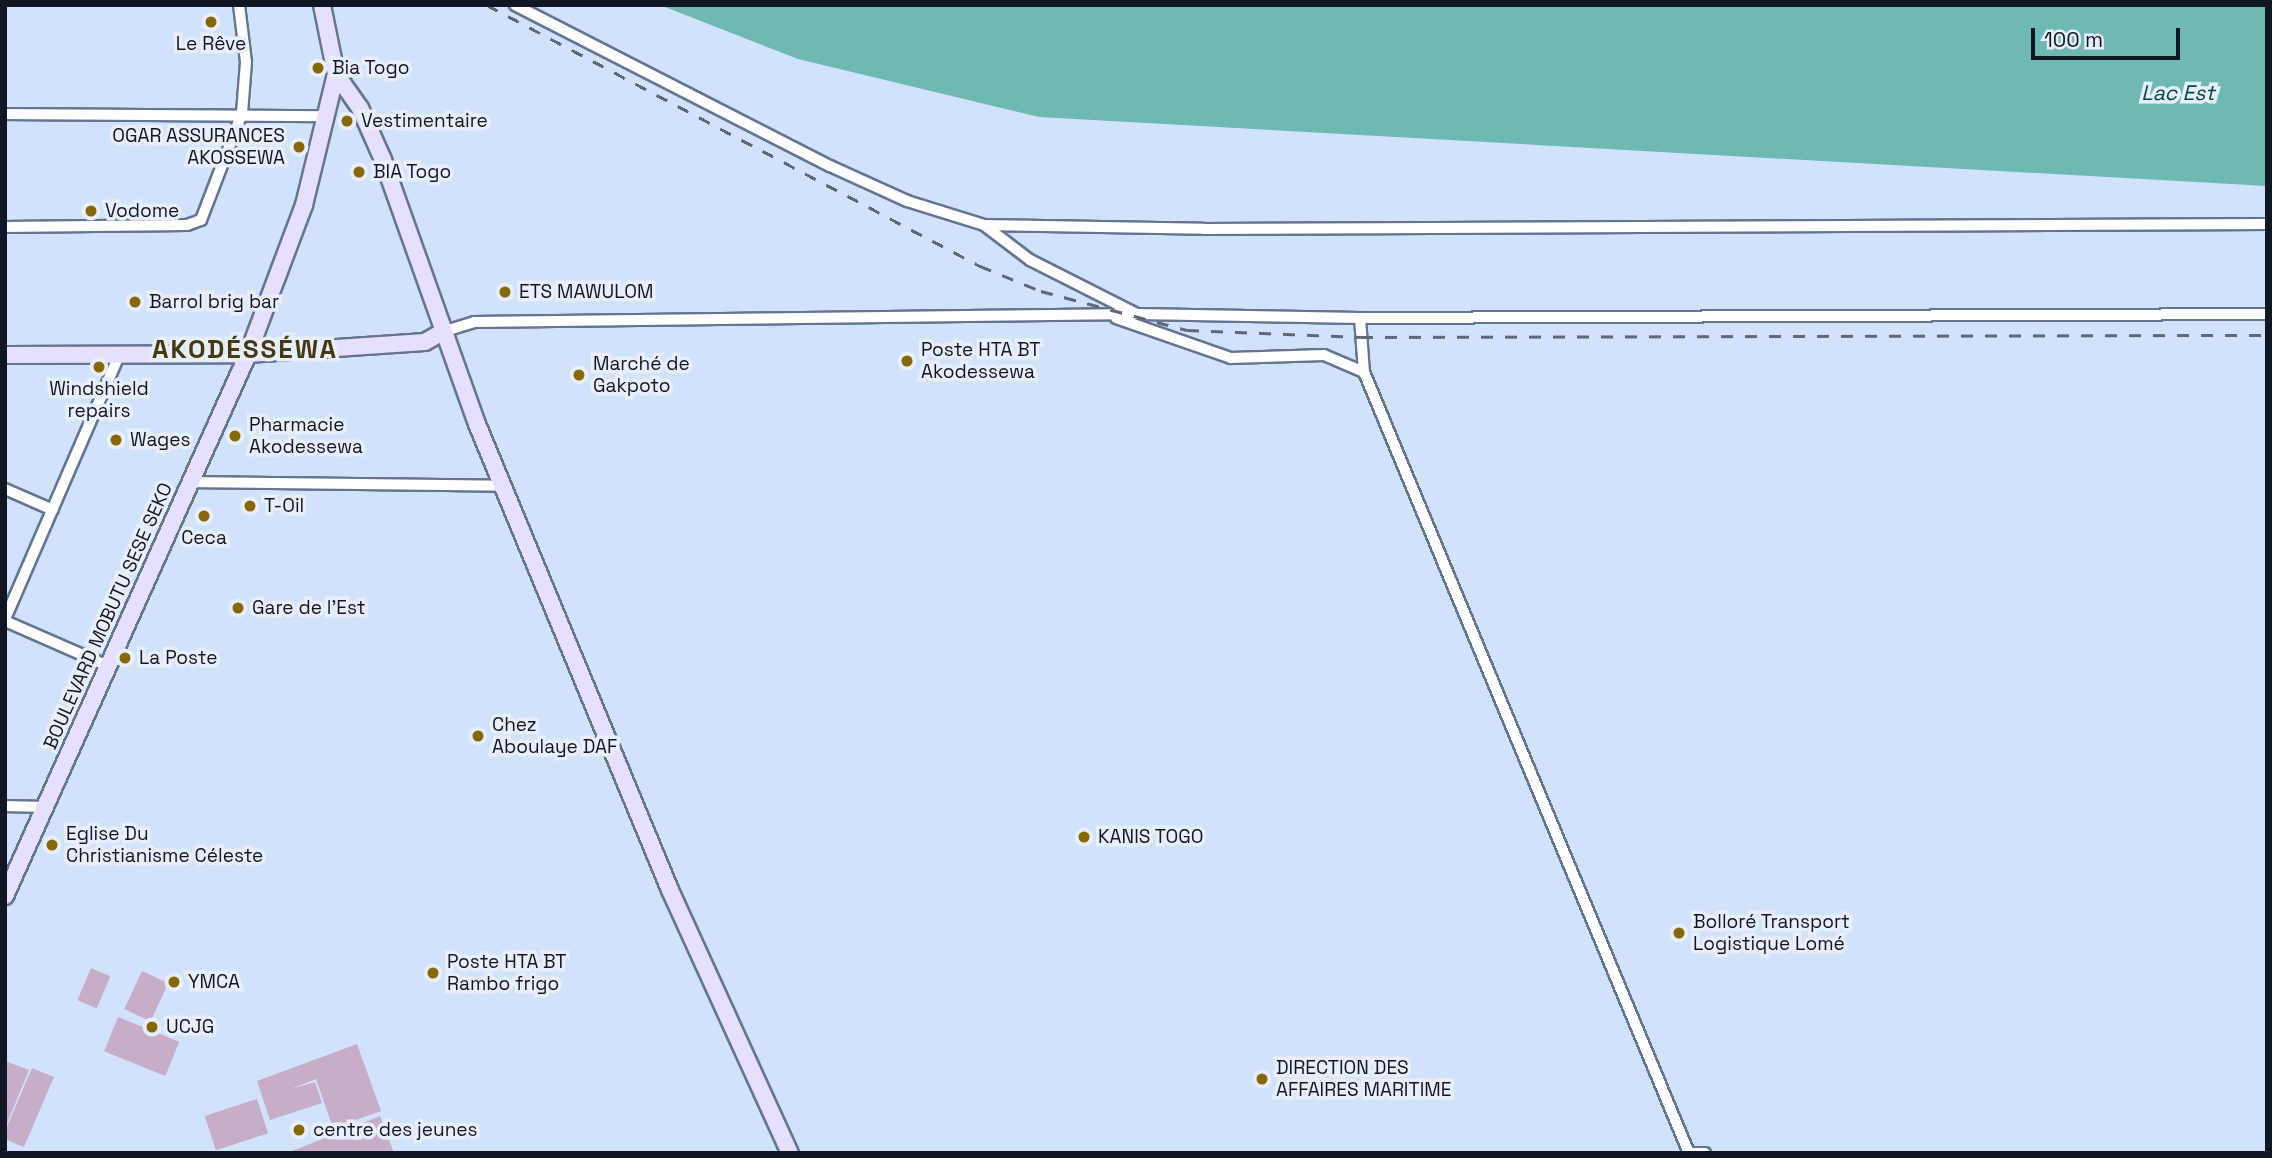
<!DOCTYPE html>
<meta charset="utf-8">
<style>
body{margin:0}
#map{position:relative;width:2272px;height:1158px;overflow:hidden;background:#d1e2fb;font-family:"Space Grotesk",sans-serif}
div>[style]{position:absolute}
.green>*{inset:0;background:#c7adc6;transform-origin:0 0}
.water>*{inset:0;background:#6eb9b3}
.roads{filter:drop-shadow(2px 0 #637591) drop-shadow(-2px 0 #637591) drop-shadow(0 2px #637591) drop-shadow(0 -2px #637591)}
.street>*{height:10px;margin:-5px;padding:0 5px;transform-origin:5px;border-radius:5px;background:#fff}
.secondary>*{height:16px;margin:-8px;padding:0 8px;transform-origin:8px;border-radius:8px;background:#e6e0fc}
.rail>*{height:2.5px;margin-top:-1.25px;transform-origin:0;background:repeating-linear-gradient(90deg,#5d6879 0 12px,transparent 0 24px)}
.dots>*{width:19px;height:19px;translate:-50% -50%;box-sizing:border-box;border:4px solid #e6effb;border-radius:50%}
span{translate:-50% -50%;white-space:nowrap;text-align:center;line-height:1.15;-webkit-text-stroke:7px #e6effb;paint-order:stroke}
.poi-label{font-size:19px;color:#101722}
.left{translate:0 -50%;text-align:left}
.right{translate:-100% -50%;text-align:right}
.street-label{font-size:19px;color:#101722}
.water-label{font-size:21px;color:#004845;font-style:italic}
.district-label{font-size:26px;color:#47380f;font-weight:700;letter-spacing:2px}
.frame{position:absolute;inset:0;border:7px solid #101722;pointer-events:none}
.scale{position:absolute;left:2031px;top:28px;width:149px;height:32px;box-sizing:border-box;border:4px solid #101722;border-top:0;padding-left:9px;font-size:21px;line-height:24px;white-space:nowrap;color:#101722;-webkit-text-stroke:5px #e6effb;paint-order:stroke}
</style>
<div id="map">
<div class="green">
<div style="left:91px;top:968px;width:21px;height:35px;rotate:23deg"></div>
<div style="left:142px;top:971px;width:29px;height:42px;rotate:25deg"></div>
<div style="left:118px;top:1017px;width:66px;height:37px;rotate:22deg"></div>
<div style="clip-path:polygon(357px 1044px,381px 1111px,333px 1128px,316px 1079px,291px 1089px,315px 1082px,322px 1103px,270px 1120px,257px 1081px)"></div>
<div style="clip-path:polygon(5px 1061px,29px 1070px,5px 1128px)"></div>
<div style="clip-path:polygon(32px 1068px,54px 1077px,24px 1147px,5px 1139px,5px 1131px)"></div>
<div style="left:257px;top:1099px;width:36px;height:55px;rotate:72deg"></div>
<div style="clip-path:polygon(380px 1116px,394px 1153px,287px 1153px)"></div>
</div>
<div class="water">
<div style="clip-path:polygon(660px 5px,2267px 5px,2267px 186px,1039px 117px,798px 59px)"></div>
</div>
<div class="roads">
<div class="street">
<div style="left:515px;top:5px;width:354px;rotate:27.1deg"></div>
<div style="left:830px;top:166px;width:85px;rotate:24.4deg"></div>
<div style="left:907px;top:201px;width:81px;rotate:17.3deg"></div>
<div style="left:984px;top:225px;width:220px;rotate:1deg"></div>
<div style="left:1204px;top:229px;width:1063px;rotate:-0.27deg"></div>
<div style="left:5px;top:114px;width:318px;rotate:0.4deg"></div>
<div style="left:984px;top:225px;width:58px;rotate:37.3deg"></div>
<div style="left:1030px;top:260px;width:118px;rotate:26.8deg"></div>
<div style="left:5px;top:227px;width:182px;rotate:-0.6deg"></div>
<div style="left:187px;top:225px;width:15px;rotate:-20deg"></div>
<div style="left:201px;top:220px;width:115px;rotate:-69deg"></div>
<div style="left:242px;top:113px;width:51px;rotate:-85.5deg"></div>
<div style="left:246px;top:62px;width:57px;rotate:-97deg"></div>
<div style="left:1116px;top:318px;width:122px;rotate:19.2deg"></div>
<div style="left:1231px;top:358px;width:93px;rotate:-1.8deg"></div>
<div style="left:1324px;top:355px;width:43px;rotate:23deg"></div>
<div style="left:1360px;top:318px;width:54px;rotate:85.8deg"></div>
<div style="left:1364px;top:372px;width:846px;rotate:67.41deg"></div>
<div style="left:442px;top:332px;width:34px;rotate:-17deg"></div>
<div style="left:474px;top:322px;width:663px;rotate:-0.69deg"></div>
<div style="left:1137px;top:314px;width:223px;rotate:1deg"></div>
<div style="left:1360px;top:318px;width:907px;rotate:-0.25deg"></div>
<div style="left:191px;top:482px;width:312px;rotate:0.7deg"></div>
<div style="left:5px;top:489px;width:52px;rotate:23.6deg"></div>
<div style="left:5px;top:619px;width:287px;rotate:-66.6deg"></div>
<div style="left:5px;top:621px;width:112px;rotate:23.6deg"></div>
<div style="left:5px;top:806px;width:40px;rotate:1.4deg"></div>
<div style="left:1689px;top:1153px;width:16px"></div>
</div>
<div class="secondary">
<div style="left:322px;top:5px;width:70px;rotate:78.5deg"></div>
<div style="left:336px;top:74px;width:42px;rotate:54.8deg"></div>
<div style="left:360px;top:108px;width:57px;rotate:66.1deg"></div>
<div style="left:383px;top:160px;width:280px;rotate:70.4deg"></div>
<div style="left:477px;top:424px;width:504px;rotate:67.5deg"></div>
<div style="left:670px;top:890px;width:289px;rotate:65.5deg"></div>
<div style="left:5px;top:355px;width:243px;rotate:-0.2deg"></div>
<div style="left:248px;top:354px;width:177px;rotate:-3.9deg"></div>
<div style="left:425px;top:342px;width:20px;rotate:-30deg"></div>
<div style="left:5px;top:896px;width:594px;rotate:-65.85deg"></div>
<div style="left:248px;top:354px;width:159px;rotate:-69.4deg"></div>
<div style="left:304px;top:205px;width:135px;rotate:-76.3deg"></div>
</div>
</div>
<div class="rail">
<div style="left:487px;top:5px;width:558px;rotate:27.9deg"></div>
<div style="left:980px;top:266px;width:66px;rotate:22.3deg"></div>
<div style="left:1041px;top:291px;width:151px;rotate:15deg"></div>
<div style="left:1187px;top:330px;width:174px;rotate:2.3deg"></div>
<div style="left:1361px;top:337px;width:906px;rotate:-0.13deg"></div>
</div>
<div class="dots">
<div style="left:211px;top:22px;background:#886804"></div>
<div style="left:318px;top:68px;background:#886804"></div>
<div style="left:347px;top:121px;background:#886804"></div>
<div style="left:299px;top:147px;background:#886804"></div>
<div style="left:359px;top:172px;background:#886804"></div>
<div style="left:91px;top:211px;background:#886804"></div>
<div style="left:505px;top:292px;background:#886804"></div>
<div style="left:135px;top:302px;background:#886804"></div>
<div style="left:907px;top:361px;background:#886804"></div>
<div style="left:99px;top:367px;background:#886804"></div>
<div style="left:579px;top:375px;background:#886804"></div>
<div style="left:235px;top:436px;background:#886804"></div>
<div style="left:116px;top:440px;background:#886804"></div>
<div style="left:250px;top:506px;background:#886804"></div>
<div style="left:204px;top:516px;background:#886804"></div>
<div style="left:238px;top:608px;background:#886804"></div>
<div style="left:125px;top:658px;background:#886804"></div>
<div style="left:478px;top:736px;background:#886804"></div>
<div style="left:1084px;top:837px;background:#886804"></div>
<div style="left:52px;top:845px;background:#886804"></div>
<div style="left:1679px;top:933px;background:#886804"></div>
<div style="left:433px;top:973px;background:#886804"></div>
<div style="left:174px;top:982px;background:#886804"></div>
<div style="left:152px;top:1027px;background:#886804"></div>
<div style="left:1262px;top:1079px;background:#886804"></div>
<div style="left:299px;top:1130px;background:#886804"></div>
</div>
<div class="poi-label">
<span style="left:211px;top:44px">Le Rêve</span>
<span class="left" style="left:332px;top:68px">Bia Togo</span>
<span class="left" style="left:361px;top:121px">Vestimentaire</span>
<span class="right" style="left:285px;top:147px">OGAR ASSURANCES<br>AKOSSEWA</span>
<span class="left" style="left:373px;top:172px">BIA Togo</span>
<span class="left" style="left:105px;top:211px">Vodome</span>
<span class="left" style="left:519px;top:292px">ETS MAWULOM</span>
<span class="left" style="left:149px;top:302px">Barrol brig bar</span>
<span class="left" style="left:921px;top:361px">Poste HTA BT<br>Akodessewa</span>
<span class="left" style="left:593px;top:375px">Marché de<br>Gakpoto</span>
<span style="left:99px;top:400px">Windshield<br>repairs</span>
<span class="left" style="left:249px;top:436px">Pharmacie<br>Akodessewa</span>
<span class="left" style="left:130px;top:440px">Wages</span>
<span class="left" style="left:264px;top:506px">T-Oil</span>
<span style="left:204px;top:538px">Ceca</span>
<span class="left" style="left:252px;top:608px">Gare de l'Est</span>
<span class="left" style="left:139px;top:658px">La Poste</span>
<span class="left" style="left:492px;top:736px">Chez<br>Aboulaye DAF</span>
<span class="left" style="left:66px;top:845px">Eglise Du<br>Christianisme Céleste</span>
<span class="left" style="left:1098px;top:837px">KANIS TOGO</span>
<span class="left" style="left:1693px;top:933px">Bolloré Transport<br>Logistique Lomé</span>
<span class="left" style="left:447px;top:973px">Poste HTA BT<br>Rambo frigo</span>
<span class="left" style="left:188px;top:982px">YMCA</span>
<span class="left" style="left:166px;top:1027px">UCJG</span>
<span class="left" style="left:1276px;top:1079px">DIRECTION DES<br>AFFAIRES MARITIME</span>
<span class="left" style="left:313px;top:1130px">centre des jeunes</span>
</div>
<div class="street-label">
<span style="left:108px;top:616px;rotate:-66deg">BOULEVARD MOBUTU SESE SEKO</span>
</div>
<div class="water-label">
<span style="left:2178px;top:93px">Lac Est</span>
</div>
<div class="district-label">
<span style="left:245px;top:350px">AKODÉSSÉWA</span>
</div>
<div class="frame"></div>
<div class="scale">100 m</div>
</div>
